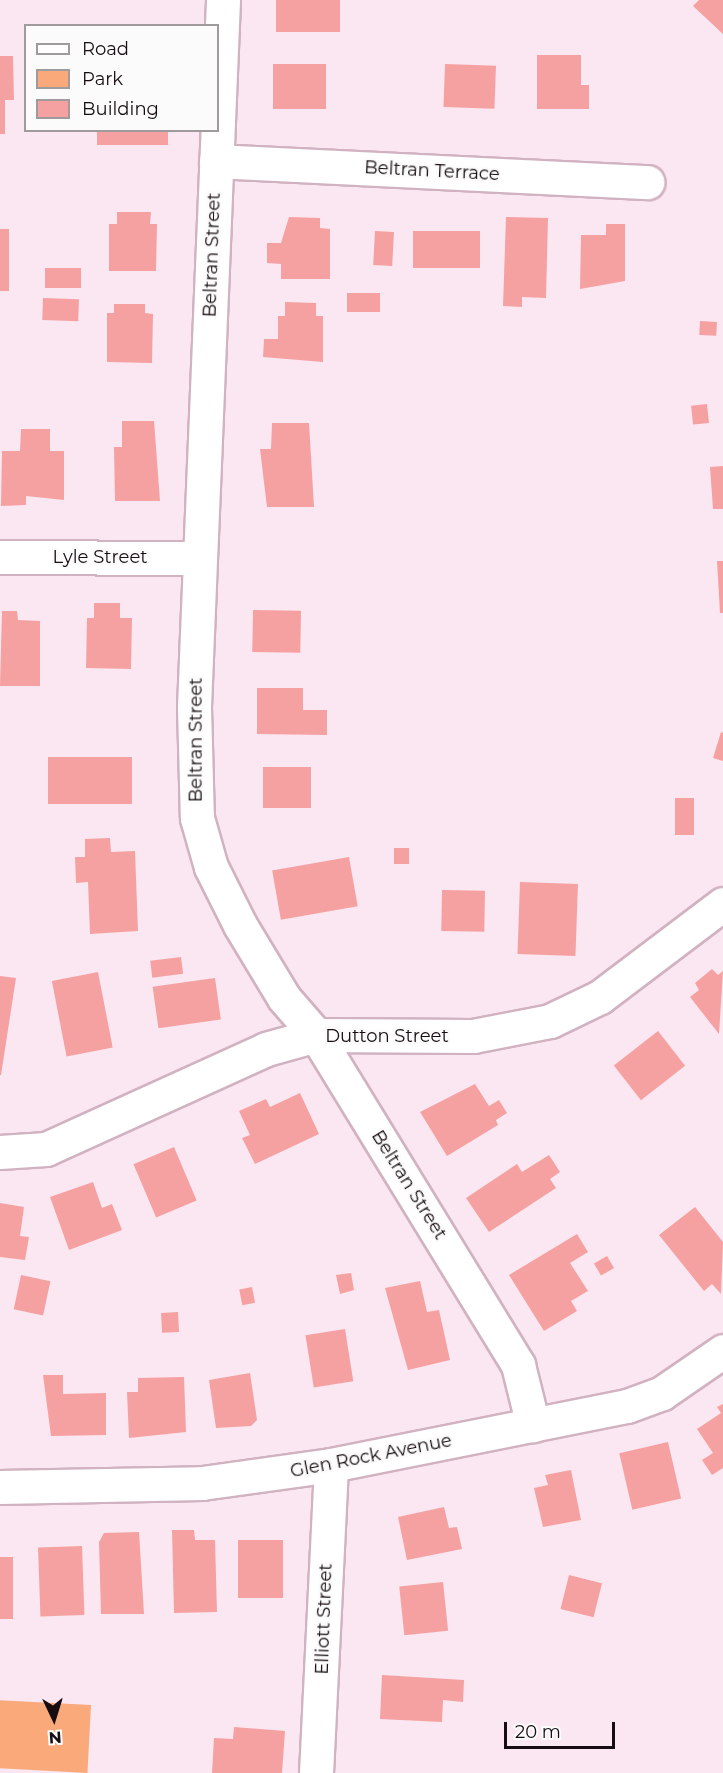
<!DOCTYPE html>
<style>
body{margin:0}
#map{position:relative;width:723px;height:1773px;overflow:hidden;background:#fbe7f1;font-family:Montserrat,sans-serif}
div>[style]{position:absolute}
.green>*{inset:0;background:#faaa7a;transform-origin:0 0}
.building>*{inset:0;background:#f5a1a1;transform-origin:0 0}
.roads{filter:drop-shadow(2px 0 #d1b2c1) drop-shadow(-2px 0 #d1b2c1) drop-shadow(0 2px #d1b2c1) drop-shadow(0 -2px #d1b2c1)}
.minor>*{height:33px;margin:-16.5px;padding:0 16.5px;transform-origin:16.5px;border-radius:16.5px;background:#fff}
span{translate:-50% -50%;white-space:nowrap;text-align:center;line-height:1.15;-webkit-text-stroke:5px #fbfbfb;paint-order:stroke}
.street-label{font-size:18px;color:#160c11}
.legend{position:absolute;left:24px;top:24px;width:195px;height:108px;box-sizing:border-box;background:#fbfbfb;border:2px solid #9f9b9d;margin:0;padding:8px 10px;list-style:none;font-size:18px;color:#160c11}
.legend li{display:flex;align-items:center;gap:12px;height:30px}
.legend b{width:30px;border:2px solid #9f9b9d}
.north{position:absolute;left:24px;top:1689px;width:60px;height:60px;-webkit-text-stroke:4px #fbfbfb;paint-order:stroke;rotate:176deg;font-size:16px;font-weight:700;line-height:24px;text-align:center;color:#160c11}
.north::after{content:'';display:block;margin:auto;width:21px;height:27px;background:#160c11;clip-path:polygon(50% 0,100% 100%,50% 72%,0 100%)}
.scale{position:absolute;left:504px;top:1722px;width:111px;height:27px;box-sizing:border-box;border:3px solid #160c11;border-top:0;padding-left:8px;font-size:18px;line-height:21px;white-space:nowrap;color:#160c11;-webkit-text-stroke:4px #fbfbfb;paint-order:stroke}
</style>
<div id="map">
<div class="green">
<div style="left:91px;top:1705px;width:68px;height:91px;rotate:93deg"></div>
</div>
<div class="building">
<div style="left:276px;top:0;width:64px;height:32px"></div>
<div style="clip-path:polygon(699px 0,723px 0,723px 34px,693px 6px)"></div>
<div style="clip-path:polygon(537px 55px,581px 55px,581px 85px,589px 85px,589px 109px,537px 109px)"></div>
<div style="clip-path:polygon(0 56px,13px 56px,14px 100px,5px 100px,5px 134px,0 134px)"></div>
<div style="left:273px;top:64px;width:53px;height:45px"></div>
<div style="left:445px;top:64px;width:51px;height:43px;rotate:2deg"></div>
<div style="left:97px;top:130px;width:71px;height:15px"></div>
<div style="clip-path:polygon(117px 212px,151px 212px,150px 224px,157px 224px,156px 271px,109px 271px,109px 224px,117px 224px)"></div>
<div style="clip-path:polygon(289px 217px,320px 218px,320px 228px,330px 229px,330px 279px,281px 279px,281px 264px,267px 263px,267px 243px,281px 243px)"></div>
<div style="clip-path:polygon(506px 217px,548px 218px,546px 298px,522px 297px,522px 307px,503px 306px)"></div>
<div style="clip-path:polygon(606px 224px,625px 224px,625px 281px,580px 289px,581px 235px,606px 235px)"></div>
<div style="left:0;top:229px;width:9px;height:62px"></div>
<div style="left:375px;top:231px;width:19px;height:34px;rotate:3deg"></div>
<div style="left:413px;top:231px;width:67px;height:37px"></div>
<div style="left:45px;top:268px;width:36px;height:20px"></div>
<div style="left:347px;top:293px;width:33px;height:19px"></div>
<div style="left:43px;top:298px;width:36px;height:22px;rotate:2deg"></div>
<div style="clip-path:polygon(285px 302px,316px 303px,316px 316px,323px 316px,323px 362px,263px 357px,264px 339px,278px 339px,278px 316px,285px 316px)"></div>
<div style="clip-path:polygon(114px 304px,145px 304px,145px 313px,153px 314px,152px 363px,107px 362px,107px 313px,114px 313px)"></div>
<div style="left:700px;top:321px;width:17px;height:14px;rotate:3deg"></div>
<div style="left:707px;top:404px;width:19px;height:16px;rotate:84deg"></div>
<div style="clip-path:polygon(122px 421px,154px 421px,160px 501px,115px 501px,114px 447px,122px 447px)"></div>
<div style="clip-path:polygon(272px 423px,309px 423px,314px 507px,267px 507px,260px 449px,271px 449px)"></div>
<div style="clip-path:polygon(21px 429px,50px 429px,50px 451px,64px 451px,64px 500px,26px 496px,26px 505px,1px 506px,2px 451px,20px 451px)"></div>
<div style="clip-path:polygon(723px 466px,723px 509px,713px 509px,710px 467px)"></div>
<div style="clip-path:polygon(717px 561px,723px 561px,723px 613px,720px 613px)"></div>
<div style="clip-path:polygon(94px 603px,120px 603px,120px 618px,132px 618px,131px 669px,86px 668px,87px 618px,94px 618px)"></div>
<div style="left:253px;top:610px;width:48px;height:42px;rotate:1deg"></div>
<div style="clip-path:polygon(2px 611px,17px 611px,18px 620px,40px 621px,40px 686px,0 686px)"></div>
<div style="clip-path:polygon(257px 688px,303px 688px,303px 710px,327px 710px,327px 735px,257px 734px)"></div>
<div style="clip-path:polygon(721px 732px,723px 733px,723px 761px,713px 758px)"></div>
<div style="left:132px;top:757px;width:47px;height:84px;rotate:90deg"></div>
<div style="left:263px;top:767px;width:48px;height:41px"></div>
<div style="left:675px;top:798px;width:19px;height:37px"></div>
<div style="clip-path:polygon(110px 838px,111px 852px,135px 851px,138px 931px,90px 934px,88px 882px,76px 883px,75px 857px,85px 857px,85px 839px)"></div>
<div style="left:394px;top:848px;width:15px;height:16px"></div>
<div style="left:349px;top:857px;width:50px;height:78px;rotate:80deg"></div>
<div style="left:520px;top:882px;width:58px;height:72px;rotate:2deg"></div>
<div style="left:442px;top:890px;width:43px;height:41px;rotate:1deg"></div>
<div style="left:181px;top:957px;width:17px;height:31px;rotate:83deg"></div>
<div style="clip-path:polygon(712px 969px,718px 975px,723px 971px,719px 1034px,690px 997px,699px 990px,695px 983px)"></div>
<div style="left:98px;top:972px;width:77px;height:47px;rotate:79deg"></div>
<div style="clip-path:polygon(0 976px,16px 978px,1px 1075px,0 1075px)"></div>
<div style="left:215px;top:978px;width:42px;height:63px;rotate:82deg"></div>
<div style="left:658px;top:1031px;width:44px;height:56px;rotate:52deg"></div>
<div style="clip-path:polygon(475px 1084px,489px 1106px,499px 1100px,507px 1113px,496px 1120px,498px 1125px,447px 1156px,420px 1112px)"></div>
<div style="clip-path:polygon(300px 1093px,319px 1134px,255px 1164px,242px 1138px,250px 1135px,239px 1111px,266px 1099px,270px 1107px)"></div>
<div style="left:174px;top:1147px;width:58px;height:44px;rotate:67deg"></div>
<div style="clip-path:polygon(549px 1155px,560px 1172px,550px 1179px,556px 1188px,489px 1232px,466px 1198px,517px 1164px,522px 1172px)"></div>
<div style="clip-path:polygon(93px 1182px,102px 1208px,112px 1204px,122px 1230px,69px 1250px,50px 1197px)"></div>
<div style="clip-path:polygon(0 1203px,24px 1207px,20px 1236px,29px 1237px,25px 1260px,0 1257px)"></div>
<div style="clip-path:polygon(695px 1207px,723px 1242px,721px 1294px,712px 1284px,704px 1291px,659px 1235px)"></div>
<div style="clip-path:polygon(577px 1234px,588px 1252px,570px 1263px,588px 1291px,571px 1301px,577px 1311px,544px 1331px,509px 1275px)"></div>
<div style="left:607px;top:1256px;width:14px;height:15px;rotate:60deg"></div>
<div style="clip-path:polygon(351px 1273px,354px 1290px,340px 1294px,336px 1275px)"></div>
<div style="left:21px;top:1275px;width:30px;height:35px;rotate:12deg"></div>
<div style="clip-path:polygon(420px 1281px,427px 1312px,439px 1310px,450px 1360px,408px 1370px,385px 1288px)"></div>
<div style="left:252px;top:1287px;width:16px;height:13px;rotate:79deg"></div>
<div style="left:178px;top:1312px;width:20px;height:17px;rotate:87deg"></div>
<div style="left:345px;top:1329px;width:53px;height:40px;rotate:81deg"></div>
<div style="clip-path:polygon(250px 1373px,257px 1420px,251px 1426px,216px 1428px,209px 1380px)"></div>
<div style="clip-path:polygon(43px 1375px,63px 1375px,63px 1394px,106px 1393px,106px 1435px,51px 1436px)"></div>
<div style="clip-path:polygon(184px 1377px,186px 1432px,129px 1438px,127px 1392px,138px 1392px,138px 1378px)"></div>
<div style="clip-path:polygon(723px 1404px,723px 1468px,712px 1475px,702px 1460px,713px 1453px,697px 1429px,721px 1413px,717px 1407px)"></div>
<div style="left:668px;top:1442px;width:58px;height:50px;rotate:77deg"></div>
<div style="clip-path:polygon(571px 1470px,581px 1520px,543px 1527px,534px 1488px,548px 1485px,545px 1475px)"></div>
<div style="clip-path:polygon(444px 1507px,449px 1528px,457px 1527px,462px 1549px,407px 1560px,398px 1517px)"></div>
<div style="clip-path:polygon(172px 1530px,194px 1530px,195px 1540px,215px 1540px,217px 1612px,174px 1613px)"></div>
<div style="clip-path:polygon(139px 1532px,144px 1614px,101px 1614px,99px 1542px,104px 1533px)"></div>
<div style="left:238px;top:1540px;width:45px;height:58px"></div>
<div style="left:82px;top:1546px;width:69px;height:44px;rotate:88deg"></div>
<div style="left:0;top:1557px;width:13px;height:62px"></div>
<div style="left:569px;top:1575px;width:34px;height:35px;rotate:14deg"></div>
<div style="left:443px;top:1582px;width:49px;height:44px;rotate:84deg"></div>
<div style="clip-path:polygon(382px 1675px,464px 1680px,463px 1702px,443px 1700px,442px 1722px,380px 1719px)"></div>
<div style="clip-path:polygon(234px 1727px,285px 1731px,282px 1773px,212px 1773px,214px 1738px,233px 1739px)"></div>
</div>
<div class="roads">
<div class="minor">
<div style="left:223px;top:0;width:708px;rotate:92.35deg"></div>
<div style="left:194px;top:707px;width:111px;rotate:88.5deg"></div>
<div style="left:197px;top:818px;width:51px;rotate:74.1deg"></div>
<div style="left:211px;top:867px;width:65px;rotate:63.4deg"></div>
<div style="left:240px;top:925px;width:85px;rotate:58.9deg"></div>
<div style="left:284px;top:998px;width:49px;rotate:49.1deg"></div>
<div style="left:316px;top:1035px;width:387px;rotate:58.5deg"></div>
<div style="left:518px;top:1365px;width:62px;rotate:76deg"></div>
<div style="left:216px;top:161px;width:432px;rotate:2.8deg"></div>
<div style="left:0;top:557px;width:199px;rotate:0.3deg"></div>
<div style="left:0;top:1152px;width:46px;rotate:-3.7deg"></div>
<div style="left:46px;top:1149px;width:242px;rotate:-24.4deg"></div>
<div style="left:266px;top:1049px;width:52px;rotate:-15.6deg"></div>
<div style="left:316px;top:1035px;width:157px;rotate:0.4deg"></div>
<div style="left:473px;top:1036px;width:78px;rotate:-11deg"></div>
<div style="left:550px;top:1021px;width:55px;rotate:-25.6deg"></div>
<div style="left:600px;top:997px;width:154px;rotate:-37.1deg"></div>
<div style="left:0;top:1487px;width:202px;rotate:-1.1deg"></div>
<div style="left:202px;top:1483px;width:130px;rotate:-7.9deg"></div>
<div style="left:331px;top:1465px;width:302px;rotate:-11.3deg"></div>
<div style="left:627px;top:1406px;width:37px;rotate:-20deg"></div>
<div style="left:662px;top:1393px;width:74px;rotate:-34.5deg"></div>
<div style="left:316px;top:1773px;width:308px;rotate:-87.2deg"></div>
</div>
</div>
<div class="street-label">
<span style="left:432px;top:171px;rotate:3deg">Beltran Terrace</span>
<span style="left:212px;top:255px;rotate:-88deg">Beltran Street</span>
<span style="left:100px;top:557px">Lyle Street</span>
<span style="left:196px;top:740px;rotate:-90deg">Beltran Street</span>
<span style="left:387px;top:1036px">Dutton Street</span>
<span style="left:409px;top:1185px;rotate:58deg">Beltran Street</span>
<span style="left:371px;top:1456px;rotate:-11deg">Glen Rock Avenue</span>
<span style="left:324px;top:1619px;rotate:-88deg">Elliott Street</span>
</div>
<ul class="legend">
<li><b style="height:8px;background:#fff"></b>Road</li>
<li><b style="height:16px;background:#faaa7a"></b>Park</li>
<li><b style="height:16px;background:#f5a1a1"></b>Building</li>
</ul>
<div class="north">N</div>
<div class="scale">20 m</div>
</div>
